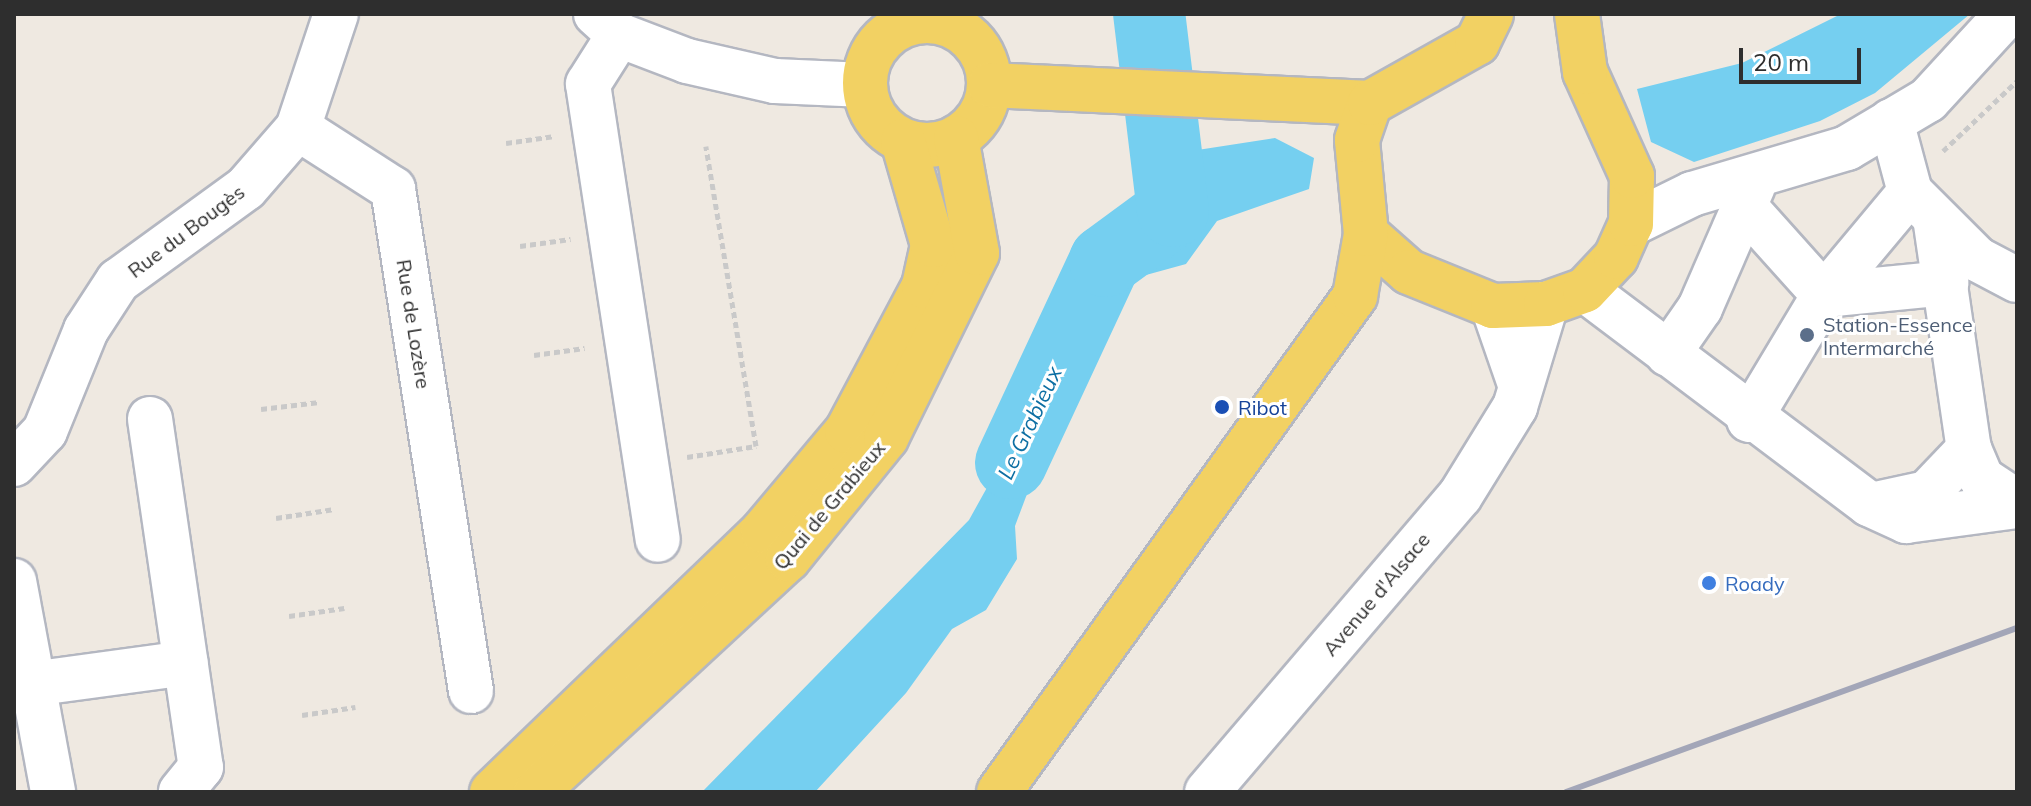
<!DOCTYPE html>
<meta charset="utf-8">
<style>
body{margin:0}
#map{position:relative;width:2031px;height:806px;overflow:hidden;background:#efe9e1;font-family:Mulish,sans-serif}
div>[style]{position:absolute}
.water>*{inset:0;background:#75cff0}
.pier>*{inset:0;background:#efe9e1}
.river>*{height:72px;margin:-36px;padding:0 36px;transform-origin:36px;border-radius:36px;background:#75cff0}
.path>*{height:5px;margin-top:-2.5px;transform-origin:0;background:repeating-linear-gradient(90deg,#c9c9c9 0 6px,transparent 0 10px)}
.roads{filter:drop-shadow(2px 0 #b4b7c1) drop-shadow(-2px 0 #b4b7c1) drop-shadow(0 2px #b4b7c1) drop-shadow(0 -2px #b4b7c1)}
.minor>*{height:44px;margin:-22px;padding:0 22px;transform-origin:22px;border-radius:22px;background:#fff}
.major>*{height:44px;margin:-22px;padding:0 22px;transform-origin:22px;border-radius:22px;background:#f2d163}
.major>.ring{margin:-22px;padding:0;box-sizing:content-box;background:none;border:44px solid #f2d163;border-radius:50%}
.rail>*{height:6px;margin:-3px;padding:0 3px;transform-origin:3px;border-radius:3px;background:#a3a6b8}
.dots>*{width:22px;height:22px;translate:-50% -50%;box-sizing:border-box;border:4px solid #fff;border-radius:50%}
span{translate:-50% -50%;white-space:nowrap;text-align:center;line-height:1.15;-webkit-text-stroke:6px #fff;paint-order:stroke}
.street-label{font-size:20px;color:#2e2e2e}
.service-label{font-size:20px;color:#4e5e75}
.left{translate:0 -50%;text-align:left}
.transit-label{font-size:20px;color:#164399}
.shop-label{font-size:20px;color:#366cbe}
.water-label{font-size:22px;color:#0d6fa3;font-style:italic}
.frame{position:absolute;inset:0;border:16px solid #2e2e2e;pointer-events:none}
.scale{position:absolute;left:1739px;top:48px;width:122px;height:36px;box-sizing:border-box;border:4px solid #2e2e2e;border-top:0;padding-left:10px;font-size:24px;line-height:28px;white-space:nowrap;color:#2e2e2e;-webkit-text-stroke:6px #fff;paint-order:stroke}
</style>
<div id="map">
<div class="water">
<div style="clip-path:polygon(1129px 14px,1162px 14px,1191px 151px,1275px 138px,1314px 158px,1309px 189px,1217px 221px,1186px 264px,1146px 275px,1129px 258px,1109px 257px,1123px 226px,1164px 197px)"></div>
<div style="clip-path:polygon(1841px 14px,1970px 14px,1875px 93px,1820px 121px,1694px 162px,1651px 142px,1637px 89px,1742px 63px)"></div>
<div style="clip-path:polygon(1050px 374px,1033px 478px,1015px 526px,1017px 559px,986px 610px,952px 629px,906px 693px,815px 792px,702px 792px,969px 520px)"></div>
</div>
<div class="pier">
<div style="clip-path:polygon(1128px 50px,1172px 53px,1191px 134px,1148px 131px)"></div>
</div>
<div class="river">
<div style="left:1011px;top:463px;width:223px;rotate:-65deg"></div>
<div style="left:1105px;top:261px;width:84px;rotate:-36.3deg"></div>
<div style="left:1173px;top:211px;width:198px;rotate:-96.9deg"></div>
</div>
<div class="path">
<div style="left:506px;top:143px;width:49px;rotate:-8.1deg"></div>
<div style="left:1943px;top:151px;width:102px;rotate:-43.4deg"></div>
<div style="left:520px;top:246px;width:51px;rotate:-7.8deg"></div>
<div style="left:534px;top:355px;width:51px;rotate:-7.8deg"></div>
<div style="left:261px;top:409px;width:59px;rotate:-6.8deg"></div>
<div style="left:687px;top:457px;width:70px;rotate:-9.1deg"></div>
<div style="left:756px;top:446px;width:304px;rotate:-99.5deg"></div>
<div style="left:276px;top:518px;width:59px;rotate:-8.8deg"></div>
<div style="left:289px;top:616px;width:56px;rotate:-8.3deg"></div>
<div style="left:302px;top:715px;width:54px;rotate:-8.6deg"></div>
</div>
<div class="roads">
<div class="minor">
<div style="left:596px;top:14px;width:31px;rotate:42deg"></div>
<div style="left:619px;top:35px;width:73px;rotate:20.9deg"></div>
<div style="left:687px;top:61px;width:90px;rotate:12.8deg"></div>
<div style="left:775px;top:81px;width:90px;rotate:2.5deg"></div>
<div style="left:619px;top:35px;width:58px;rotate:122.3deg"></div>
<div style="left:588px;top:84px;width:461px;rotate:81.3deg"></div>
<div style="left:1891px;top:121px;width:73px;rotate:75deg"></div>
<div style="left:1910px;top:192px;width:95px;rotate:45deg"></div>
<div style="left:1977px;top:259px;width:45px;rotate:27.7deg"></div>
<div style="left:298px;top:128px;width:113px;rotate:32.7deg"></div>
<div style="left:393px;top:189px;width:508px;rotate:81.17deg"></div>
<div style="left:1745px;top:207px;width:118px;rotate:48.1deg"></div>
<div style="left:1824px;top:295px;width:123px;rotate:-5.6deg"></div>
<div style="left:1631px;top:224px;width:68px;rotate:-26.2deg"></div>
<div style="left:1692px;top:194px;width:162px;rotate:-16.5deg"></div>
<div style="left:1847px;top:148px;width:94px;rotate:-30.7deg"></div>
<div style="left:1928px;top:100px;width:117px;rotate:-47.4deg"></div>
<div style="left:1936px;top:224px;width:227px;rotate:81.7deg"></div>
<div style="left:1969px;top:449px;width:33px;rotate:67deg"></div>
<div style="left:1982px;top:479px;width:42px;rotate:33.3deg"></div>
<div style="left:1585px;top:290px;width:356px;rotate:37deg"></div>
<div style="left:1869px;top:504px;width:41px;rotate:24.7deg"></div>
<div style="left:1906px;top:521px;width:112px;rotate:-7.7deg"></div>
<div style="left:1493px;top:306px;width:79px;rotate:70.9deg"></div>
<div style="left:1668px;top:354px;width:56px;rotate:-55.2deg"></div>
<div style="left:1700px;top:308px;width:133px;rotate:-66.5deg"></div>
<div style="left:150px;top:419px;width:352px;rotate:81.7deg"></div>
<div style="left:201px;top:767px;width:32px;rotate:129deg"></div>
<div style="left:1749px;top:420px;width:146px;rotate:-59deg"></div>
<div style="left:1824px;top:295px;width:134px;rotate:-50.1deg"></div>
<div style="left:14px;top:464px;width:45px;rotate:-46.8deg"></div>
<div style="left:45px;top:431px;width:109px;rotate:-67.9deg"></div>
<div style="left:86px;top:330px;width:59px;rotate:-56.9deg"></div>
<div style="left:118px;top:281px;width:158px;rotate:-36deg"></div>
<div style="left:246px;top:188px;width:79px;rotate:-49.1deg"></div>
<div style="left:298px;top:128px;width:120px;rotate:-71.6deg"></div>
<div style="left:1876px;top:504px;width:52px;rotate:-12.2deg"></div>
<div style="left:1927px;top:493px;width:61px;rotate:-46.3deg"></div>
<div style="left:14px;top:581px;width:215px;rotate:79.5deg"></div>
<div style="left:31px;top:684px;width:156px;rotate:-7.7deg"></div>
<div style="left:1207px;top:792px;width:389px;rotate:-49.5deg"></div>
<div style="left:1460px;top:496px;width:105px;rotate:-58.3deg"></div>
<div style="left:1515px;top:407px;width:108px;rotate:-73.2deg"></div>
</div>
<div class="major">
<div class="ring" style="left:865px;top:21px;width:80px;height:80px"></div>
<div style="left:990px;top:85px;width:380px;rotate:2.7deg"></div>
<div style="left:1366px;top:234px;width:57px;rotate:41.5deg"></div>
<div style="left:1409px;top:272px;width:91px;rotate:22deg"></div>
<div style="left:1493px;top:306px;width:53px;rotate:-2.2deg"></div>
<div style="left:1546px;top:304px;width:41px;rotate:-19.7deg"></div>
<div style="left:1585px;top:290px;width:45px;rotate:-46.8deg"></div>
<div style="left:1616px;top:257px;width:36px;rotate:-66deg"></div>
<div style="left:1631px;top:224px;width:48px;rotate:-88.8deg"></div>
<div style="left:1632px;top:176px;width:114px;rotate:-114.3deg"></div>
<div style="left:1585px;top:72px;width:59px;rotate:-97.9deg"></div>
<div style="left:492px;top:792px;width:376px;rotate:-43.9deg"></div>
<div style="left:763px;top:531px;width:131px;rotate:-50deg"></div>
<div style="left:847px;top:431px;width:164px;rotate:-62deg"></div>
<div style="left:924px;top:286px;width:42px;rotate:-77.6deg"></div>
<div style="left:933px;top:245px;width:108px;rotate:-106.1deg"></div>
<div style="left:536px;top:792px;width:343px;rotate:-42.8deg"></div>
<div style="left:788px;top:559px;width:156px;rotate:-51deg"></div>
<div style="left:886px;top:438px;width:206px;rotate:-63.8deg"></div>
<div style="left:977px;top:253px;width:117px;rotate:-100.3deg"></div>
<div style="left:999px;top:792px;width:611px;rotate:-54.33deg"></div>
<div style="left:1355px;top:296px;width:63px;rotate:-79.9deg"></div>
<div style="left:1366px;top:234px;width:94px;rotate:-95.5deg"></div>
<div style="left:1357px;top:140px;width:39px;rotate:-71deg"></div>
<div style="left:1370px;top:103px;width:123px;rotate:-29.3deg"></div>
<div style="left:1477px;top:43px;width:32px;rotate:-64deg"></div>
</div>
</div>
<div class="rail">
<div style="left:1566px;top:792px;width:480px;rotate:-20deg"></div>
</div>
<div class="dots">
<div style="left:1807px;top:335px;background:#5c6f8a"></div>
<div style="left:1222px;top:407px;background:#1a4fb4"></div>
<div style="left:1709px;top:583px;background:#3f7fe0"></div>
</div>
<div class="street-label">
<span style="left:186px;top:231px;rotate:-37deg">Rue du Bougès</span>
<span style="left:414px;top:324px;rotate:81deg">Rue de Lozère</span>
<span style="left:829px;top:505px;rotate:-50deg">Quai de Grabieux</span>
<span style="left:1376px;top:594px;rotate:-50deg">Avenue d'Alsace</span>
</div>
<div class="service-label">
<span class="left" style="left:1823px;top:336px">Station-Essence<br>Intermarché</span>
</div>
<div class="transit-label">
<span class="left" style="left:1238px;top:407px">Ribot</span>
</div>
<div class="shop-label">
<span class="left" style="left:1725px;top:583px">Roady</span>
</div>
<div class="water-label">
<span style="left:1030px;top:423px;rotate:-65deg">Le Grabieux</span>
</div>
<div class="frame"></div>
<div class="scale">20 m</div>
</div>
